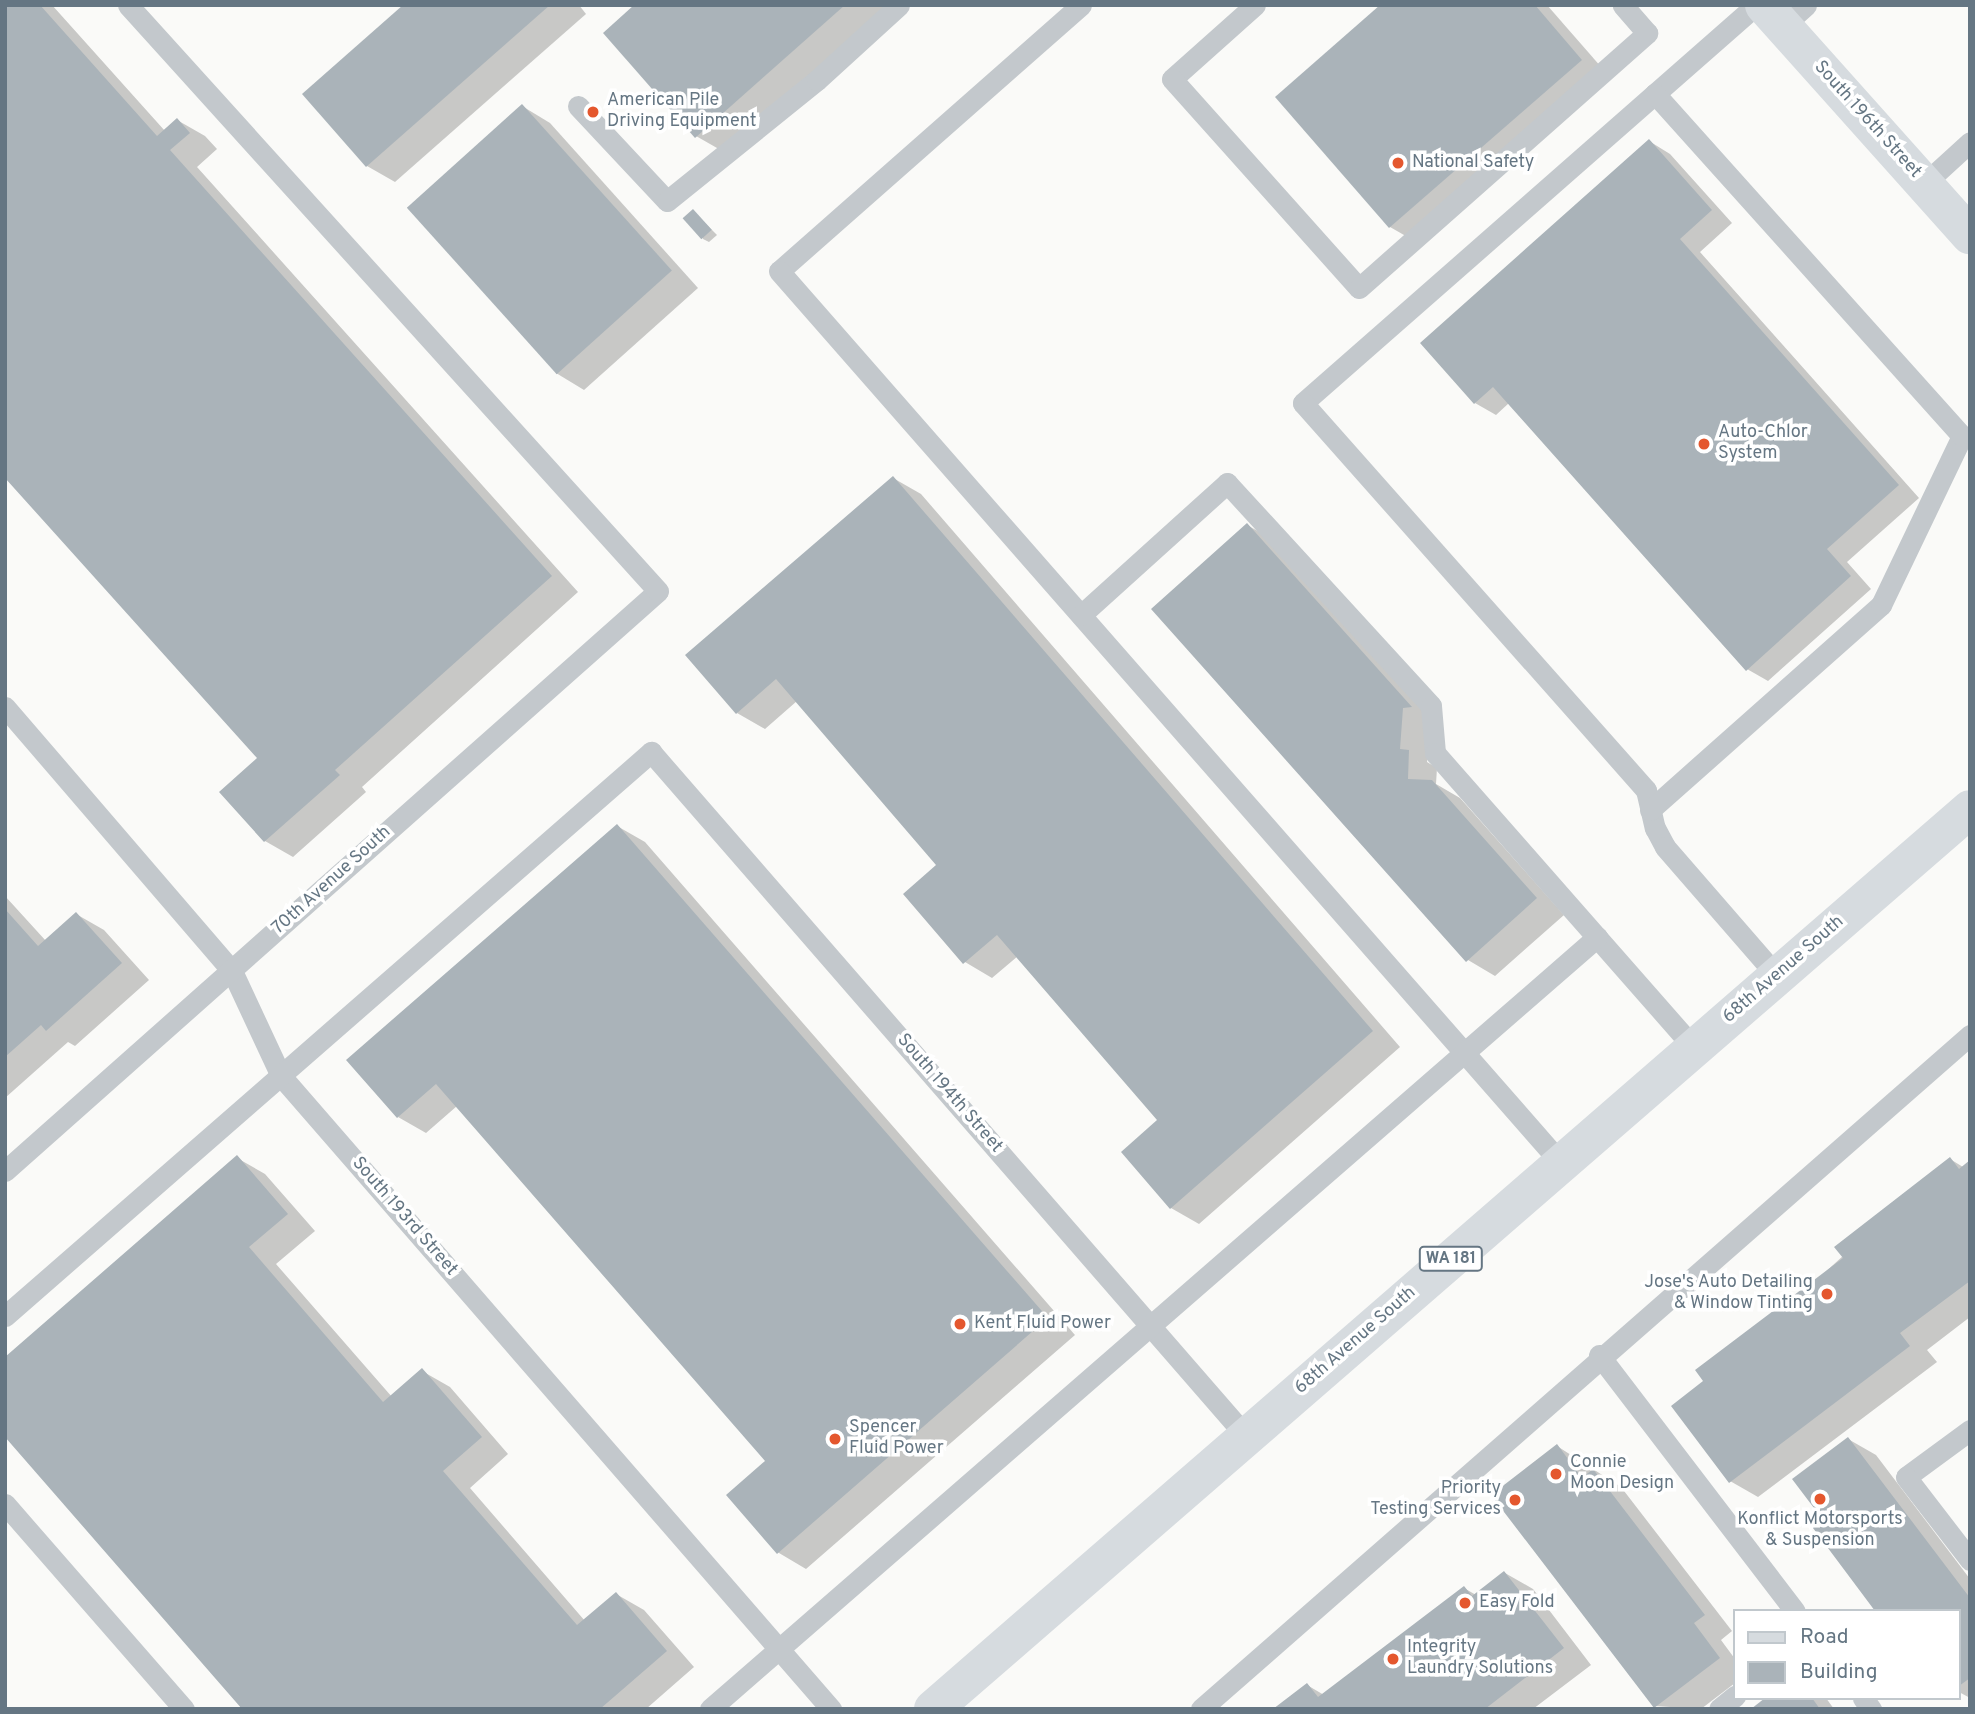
<!DOCTYPE html>
<style>
body{margin:0}
#map{position:relative;width:1975px;height:1714px;overflow:hidden;background:#fafaf8;font-family:Overpass,sans-serif}
div>[style]{position:absolute}
.shadow>*{inset:0;background:#0003}
.building>*{inset:0;background:#aab3b9;transform-origin:0 0}
.lane>*{height:21px;margin:-10.5px;padding:0 10.5px;transform-origin:10.5px;border-radius:10.5px;background:#c3c8cc}
.secondary>*{height:38px;margin:-19px;padding:0 19px;transform-origin:19px;border-radius:19px;background:#d6dbdf}
.primary>*{height:38px;margin:-19px;padding:0 19px;transform-origin:19px;border-radius:19px;background:#d6dbdf}
.dots>*{width:19px;height:19px;translate:-50% -50%;box-sizing:border-box;border:4px solid #fff;border-radius:50%}
span{translate:-50% -50%;white-space:nowrap;text-align:center;line-height:1.15;-webkit-text-stroke:7px #fff;paint-order:stroke}
.shield-label span{padding:2px 5px;background:#fff;border:2px solid;border-radius:5px;-webkit-text-stroke-width:0}
.shield-label{font-size:16px;color:#657683;font-weight:700}
.poi-label{font-size:18px;color:#657683}
.left{translate:0 -50%;text-align:left}
.right{translate:-100% -50%;text-align:right}
.street-label{font-size:18px;color:#657683}
.frame{position:absolute;inset:0;border:7px solid #657683;pointer-events:none}
.legend{position:absolute;left:1733px;top:1609px;width:228px;height:91px;box-sizing:border-box;background:#fff;border:2px solid #c1c8cd;margin:0;padding:9px 12px;list-style:none;font-size:21px;color:#657683}
.legend li{display:flex;align-items:center;gap:14px;height:35px}
.legend b{width:35px;border:2px solid #c1c8cd}
</style>
<div id="map">
<div class="shadow">
<div style="clip-path:polygon(5px 5px,52px 5px,165px 131px,177px 120px,205px 136px,217px 149px,197px 167px,578px 592px,362px 787px,366px 792px,293px 857px,265px 841px,221px 792px,259px 758px)"></div>
<div style="clip-path:polygon(406px 5px,579px 5px,586px 14px,395px 182px,367px 166px,305px 94px)"></div>
<div style="clip-path:polygon(637px 5px,891px 5px,724px 152px,696px 136px)"></div>
<div style="clip-path:polygon(1383px 5px,1547px 5px,1609px 76px,1418px 243px,1390px 227px)"></div>
<div style="clip-path:polygon(522px 106px,550px 123px,698px 288px,584px 390px,556px 373px)"></div>
<div style="clip-path:polygon(1649px 141px,1670px 154px,1732px 223px,1700px 252px,1919px 498px,1847px 562px,1871px 589px,1768px 681px,1747px 669px,1509px 403px,1496px 415px,1475px 403px)"></div>
<div style="clip-path:polygon(693px 211px,717px 235px,709px 242px,703px 239px)"></div>
<div style="clip-path:polygon(893px 478px,921px 494px,1400px 1047px,1199px 1224px,1171px 1208px,1160px 1121px,1018px 956px,992px 978px,965px 962px,939px 865px,797px 701px,765px 729px,737px 713px)"></div>
<div style="clip-path:polygon(1247px 525px,1275px 541px,1438px 723px,1431px 723px,1427px 762px,1437px 768px,1436px 784px,1460px 798px,1564px 915px,1495px 976px,1468px 960px)"></div>
<div style="clip-path:polygon(617px 826px,645px 842px,1075px 1335px,806px 1569px,779px 1553px,729px 1496px,768px 1462px,457px 1106px,426px 1133px,398px 1117px)"></div>
<div style="clip-path:polygon(5px 896px,46px 941px,76px 914px,104px 930px,149px 980px,75px 1046px,68px 1042px,5px 1098px)"></div>
<div style="clip-path:polygon(237px 1158px,265px 1174px,315px 1231px,276px 1264px,392px 1397px,422px 1371px,450px 1387px,508px 1454px,470px 1488px,585px 1621px,616px 1594px,644px 1610px,694px 1667px,646px 1709px,244px 1709px)"></div>
<div style="clip-path:polygon(1950px 1159px,1963px 1167px,1970px 1162px,1970px 1317px,1927px 1350px,1937px 1362px,1758px 1497px,1730px 1481px,1705px 1381px)"></div>
<div style="clip-path:polygon(1848px 1439px,1876px 1455px,1970px 1579px,1970px 1698px,1959px 1692px,1959px 1611px,1820px 1512px)"></div>
<div style="clip-path:polygon(1557px 1446px,1621px 1487px,1732px 1631px,1721px 1640px,1735px 1659px,1735px 1683px,1701px 1709px,1655px 1706px)"></div>
<div style="clip-path:polygon(1505px 1573px,1533px 1589px,1591px 1665px,1533px 1709px,1276px 1709px,1307px 1685px,1324px 1695px,1464px 1588px,1476px 1595px)"></div>
<div style="clip-path:polygon(1767px 1698px,1826px 1698px,1834px 1709px,1754px 1709px)"></div>
</div>
<div class="building">
<div style="clip-path:polygon(5px 5px,40px 5px,157px 136px,177px 118px,190px 133px,170px 150px,552px 576px,335px 770px,340px 775px,264px 842px,219px 792px,257px 758px,5px 478px)"></div>
<div style="clip-path:polygon(403px 5px,550px 5px,366px 167px,302px 94px)"></div>
<div style="clip-path:polygon(634px 5px,845px 5px,695px 138px,603px 33px)"></div>
<div style="clip-path:polygon(1380px 5px,1535px 5px,1582px 60px,1389px 228px,1275px 97px)"></div>
<div style="left:522px;top:104px;width:224px;height:155px;rotate:48deg"></div>
<div style="clip-path:polygon(1649px 139px,1712px 210px,1680px 239px,1899px 485px,1827px 549px,1851px 576px,1746px 671px,1493px 387px,1474px 404px,1420px 343px)"></div>
<div style="left:693px;top:209px;width:28px;height:14px;rotate:48deg"></div>
<div style="clip-path:polygon(893px 476px,1373px 1031px,1170px 1209px,1121px 1152px,1157px 1120px,997px 935px,963px 964px,903px 894px,936px 865px,776px 679px,736px 714px,685px 655px)"></div>
<div style="clip-path:polygon(1247px 523px,1412px 707px,1403px 708px,1400px 749px,1409px 750px,1408px 779px,1432px 780px,1537px 898px,1466px 962px,1151px 609px)"></div>
<div style="clip-path:polygon(617px 824px,1048px 1318px,777px 1554px,726px 1495px,765px 1461px,436px 1084px,397px 1118px,346px 1060px)"></div>
<div style="clip-path:polygon(5px 909px,38px 946px,76px 912px,122px 963px,46px 1031px,41px 1025px,5px 1057px)"></div>
<div style="clip-path:polygon(237px 1155px,288px 1214px,249px 1247px,383px 1402px,422px 1368px,482px 1437px,443px 1471px,577px 1625px,616px 1592px,667px 1651px,600px 1709px,242px 1709px,5px 1437px,5px 1357px)"></div>
<div style="clip-path:polygon(1950px 1157px,1959px 1169px,1970px 1160px,1970px 1281px,1900px 1333px,1910px 1346px,1729px 1483px,1671px 1406px,1703px 1381px,1695px 1370px,1843px 1258px,1834px 1247px)"></div>
<div style="clip-path:polygon(1848px 1437px,1970px 1598px,1970px 1678px,1959px 1686px,1959px 1611px,1875px 1611px,1807px 1520px,1817px 1512px,1792px 1479px)"></div>
<div style="clip-path:polygon(1557px 1444px,1582px 1478px,1593px 1469px,1705px 1615px,1694px 1623px,1720px 1658px,1654px 1708px,1491px 1495px)"></div>
<div style="clip-path:polygon(1504px 1571px,1564px 1648px,1485px 1709px,1273px 1709px,1307px 1683px,1318px 1697px,1464px 1586px,1472px 1596px)"></div>
<div style="clip-path:polygon(1765px 1698px,1812px 1698px,1820px 1709px,1751px 1709px)"></div>
</div>
<div class="lane">
<div style="left:1081px;top:5px;width:402px;rotate:138.6deg"></div>
<div style="left:779px;top:271px;width:1186px;rotate:48.76deg"></div>
<div style="left:1255px;top:5px;width:111px;rotate:138.3deg"></div>
<div style="left:1172px;top:79px;width:280px;rotate:48.2deg"></div>
<div style="left:1359px;top:288px;width:385px;rotate:-41.5deg"></div>
<div style="left:1647px;top:33px;width:37px;rotate:-131deg"></div>
<div style="left:1756px;top:5px;width:603px;rotate:138.7deg"></div>
<div style="left:1303px;top:403px;width:517px;rotate:48.45deg"></div>
<div style="left:1646px;top:790px;width:39px;rotate:77deg"></div>
<div style="left:1655px;top:828px;width:21px;rotate:62deg"></div>
<div style="left:1665px;top:847px;width:171px;rotate:49deg"></div>
<div style="left:1783px;top:26px;width:31px;rotate:-42deg"></div>
<div style="left:578px;top:106px;width:130px;rotate:46.9deg"></div>
<div style="left:667px;top:201px;width:193px;rotate:-38.9deg"></div>
<div style="left:817px;top:80px;width:111px;rotate:-42.4deg"></div>
<div style="left:1924px;top:184px;width:62px;rotate:-42.4deg"></div>
<div style="left:1081px;top:615px;width:197px;rotate:-42.1deg"></div>
<div style="left:1227px;top:483px;width:302px;rotate:47.5deg"></div>
<div style="left:1431px;top:706px;width:47px;rotate:85.1deg"></div>
<div style="left:1435px;top:753px;width:393px;rotate:48.7deg"></div>
<div style="left:5px;top:707px;width:348px;rotate:49.3deg"></div>
<div style="left:232px;top:971px;width:116px;rotate:65deg"></div>
<div style="left:281px;top:1076px;width:839px;rotate:49.01deg"></div>
<div style="left:1650px;top:810px;width:309px;rotate:-41.6deg"></div>
<div style="left:1881px;top:605px;width:187px;rotate:-64.4deg"></div>
<div style="left:1962px;top:436px;width:460px;rotate:-131.9deg"></div>
<div style="left:5px;top:1171px;width:873px;rotate:-41.61deg"></div>
<div style="left:658px;top:591px;width:790px;rotate:-132.13deg"></div>
<div style="left:5px;top:1316px;width:858px;rotate:-41.12deg"></div>
<div style="left:651px;top:752px;width:907px;rotate:48.98deg"></div>
<div style="left:1599px;top:1355px;width:322px;rotate:52.6deg"></div>
<div style="left:1970px;top:1430px;width:79px;rotate:143.7deg"></div>
<div style="left:1906px;top:1477px;width:105px;rotate:52.4deg"></div>
<div style="left:5px;top:1504px;width:272px;rotate:48.9deg"></div>
<div style="left:1863px;top:1698px;width:14px;rotate:54deg"></div>
<div style="left:710px;top:1709px;width:1176px;rotate:-41.03deg"></div>
<div style="left:1201px;top:1709px;width:1023px;rotate:-41.23deg"></div>
<div style="left:1719px;top:1709px;width:21px;rotate:-39deg"></div>
</div>
<div class="secondary">
<div style="left:1764px;top:5px;width:309px;rotate:48.2deg"></div>
</div>
<div class="primary">
<div style="left:933px;top:1709px;width:1373px;rotate:-40.95deg"></div>
</div>
<div class="dots">
<div style="left:593px;top:112px;background:#e4572e"></div>
<div style="left:1398px;top:163px;background:#e4572e"></div>
<div style="left:1704px;top:444px;background:#e4572e"></div>
<div style="left:1827px;top:1294px;background:#e4572e"></div>
<div style="left:960px;top:1324px;background:#e4572e"></div>
<div style="left:835px;top:1439px;background:#e4572e"></div>
<div style="left:1556px;top:1474px;background:#e4572e"></div>
<div style="left:1820px;top:1499px;background:#e4572e"></div>
<div style="left:1515px;top:1500px;background:#e4572e"></div>
<div style="left:1465px;top:1603px;background:#e4572e"></div>
<div style="left:1393px;top:1659px;background:#e4572e"></div>
</div>
<div class="shield-label">
<span style="left:1451px;top:1259px">WA 181</span>
</div>
<div class="poi-label">
<span class="left" style="left:607px;top:112px">American Pile<br>Driving Equipment</span>
<span class="left" style="left:1412px;top:163px">National Safety</span>
<span class="left" style="left:1718px;top:444px">Auto-Chlor<br>System</span>
<span class="right" style="left:1813px;top:1294px">Jose's Auto Detailing<br>&amp; Window Tinting</span>
<span class="left" style="left:974px;top:1324px">Kent Fluid Power</span>
<span class="left" style="left:849px;top:1439px">Spencer<br>Fluid Power</span>
<span class="left" style="left:1570px;top:1474px">Connie<br>Moon Design</span>
<span class="right" style="left:1501px;top:1500px">Priority<br>Testing Services</span>
<span style="left:1820px;top:1531px">Konflict Motorsports<br>&amp; Suspension</span>
<span class="left" style="left:1479px;top:1603px">Easy Fold</span>
<span class="left" style="left:1407px;top:1659px">Integrity<br>Laundry Solutions</span>
</div>
<div class="street-label">
<span style="left:1867px;top:120px;rotate:48deg">South 196th Street</span>
<span style="left:332px;top:881px;rotate:-42deg">70th Avenue South</span>
<span style="left:1784px;top:970px;rotate:-41deg">68th Avenue South</span>
<span style="left:949px;top:1094px;rotate:49deg">South 194th Street</span>
<span style="left:404px;top:1217px;rotate:49deg">South 193rd Street</span>
<span style="left:1356px;top:1341px;rotate:-41deg">68th Avenue South</span>
</div>
<div class="frame"></div>
<ul class="legend">
<li><b style="height:9px;background:#d6dbdf"></b>Road</li>
<li><b style="height:19px;background:#aab3b9"></b>Building</li>
</ul>
</div>
